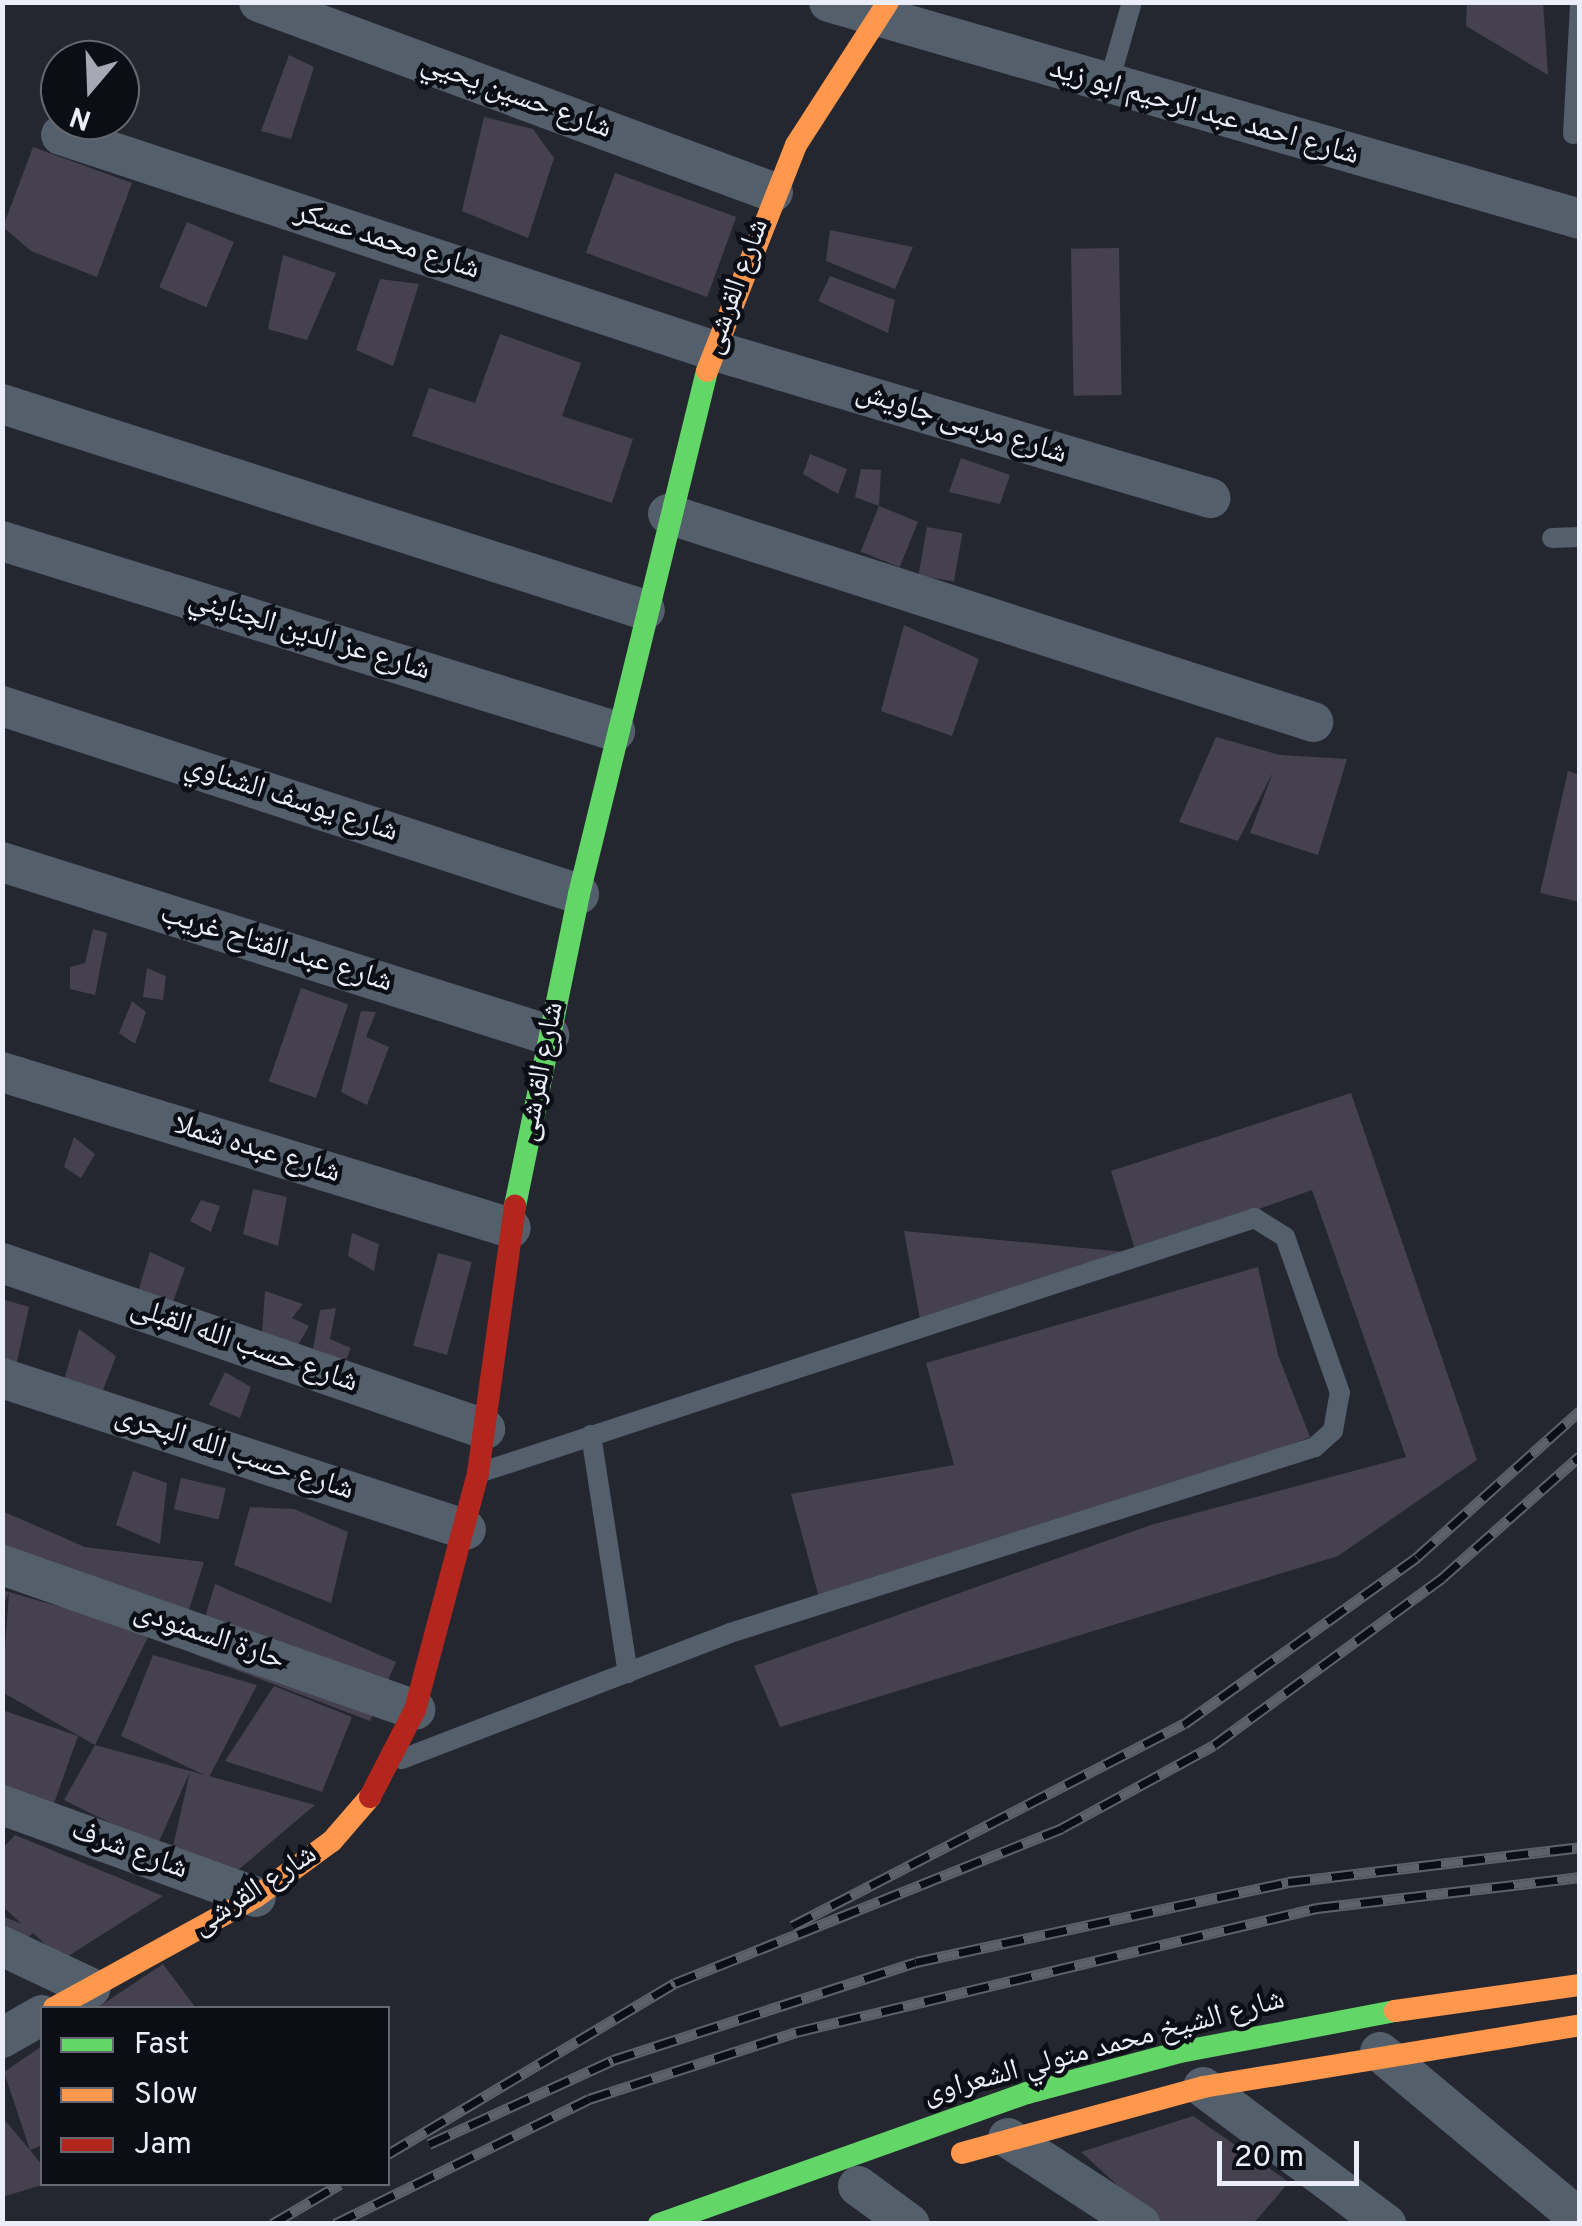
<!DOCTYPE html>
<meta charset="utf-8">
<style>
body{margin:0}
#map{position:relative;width:1582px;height:2226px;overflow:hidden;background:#252730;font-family:Overpass,"Noto Naskh Arabic",sans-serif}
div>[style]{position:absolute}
.building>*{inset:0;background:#45414f;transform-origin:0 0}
.lane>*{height:20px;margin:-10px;padding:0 10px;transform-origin:10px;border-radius:10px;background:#535f6b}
.street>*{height:40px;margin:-20px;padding:0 20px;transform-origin:20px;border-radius:20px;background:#535f6b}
.fast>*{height:22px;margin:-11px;padding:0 11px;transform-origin:11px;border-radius:11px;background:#63d668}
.slow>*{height:22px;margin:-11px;padding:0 11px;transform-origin:11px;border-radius:11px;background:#ff974d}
.jam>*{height:22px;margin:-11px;padding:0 11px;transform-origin:11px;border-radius:11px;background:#b3261e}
.rail>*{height:11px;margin-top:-5.5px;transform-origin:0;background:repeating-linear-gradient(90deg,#0c0e15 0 22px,#5c626a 0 44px);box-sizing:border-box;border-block:2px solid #5c626a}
span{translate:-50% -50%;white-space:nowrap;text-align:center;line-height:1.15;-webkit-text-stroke:9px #0c0e15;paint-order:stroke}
.street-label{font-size:30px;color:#ebeef9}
.frame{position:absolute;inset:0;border:5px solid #ebeef9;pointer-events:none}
.legend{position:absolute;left:40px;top:2006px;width:350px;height:180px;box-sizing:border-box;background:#0c0e15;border:2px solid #656870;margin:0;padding:12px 18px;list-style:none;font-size:30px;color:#ebeef9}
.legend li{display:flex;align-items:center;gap:20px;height:50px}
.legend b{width:50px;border:2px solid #656870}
.north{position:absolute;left:40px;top:40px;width:100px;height:100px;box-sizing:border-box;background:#0c0e15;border:2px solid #656870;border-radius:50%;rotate:199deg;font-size:28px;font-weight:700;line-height:40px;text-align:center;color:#ebeef9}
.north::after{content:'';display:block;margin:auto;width:35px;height:45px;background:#a6a8b3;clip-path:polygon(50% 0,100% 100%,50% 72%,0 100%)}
.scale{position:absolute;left:1217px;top:2141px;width:142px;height:45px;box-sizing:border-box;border:5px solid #ebeef9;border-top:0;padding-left:12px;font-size:30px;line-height:35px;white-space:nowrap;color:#ebeef9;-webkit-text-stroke:8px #0c0e15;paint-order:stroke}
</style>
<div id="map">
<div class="building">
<div style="clip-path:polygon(1467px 2px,1543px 2px,1548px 75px,1466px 26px)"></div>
<div style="clip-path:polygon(289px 55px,314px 67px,291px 139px,261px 131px)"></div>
<div style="clip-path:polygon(484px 117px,533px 129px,554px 158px,528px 238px,462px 211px)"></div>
<div style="clip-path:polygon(33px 147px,132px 183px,97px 277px,31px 251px,3px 227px)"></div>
<div style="left:615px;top:173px;width:129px;height:85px;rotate:20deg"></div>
<div style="left:187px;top:222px;width:51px;height:71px;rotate:23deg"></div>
<div style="clip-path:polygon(830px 230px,913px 247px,895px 289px,826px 261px)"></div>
<div style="left:1119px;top:248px;width:147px;height:48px;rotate:89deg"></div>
<div style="clip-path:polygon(283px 255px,336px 273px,307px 340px,268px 329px)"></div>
<div style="clip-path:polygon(830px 276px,895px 300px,888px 333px,818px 301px)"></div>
<div style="clip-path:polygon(380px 279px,419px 284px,393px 366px,356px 350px)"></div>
<div style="clip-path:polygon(500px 334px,581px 363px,562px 416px,633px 439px,612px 503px,412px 436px,429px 388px,475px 403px)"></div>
<div style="clip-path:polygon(810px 454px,847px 469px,838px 494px,803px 474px)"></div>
<div style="clip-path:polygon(961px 458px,1010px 475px,1000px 504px,949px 492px)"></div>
<div style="clip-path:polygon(861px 469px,881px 470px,879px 506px,855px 497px)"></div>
<div style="left:879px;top:506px;width:42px;height:49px;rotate:22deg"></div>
<div style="left:927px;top:527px;width:36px;height:49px;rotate:10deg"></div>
<div style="clip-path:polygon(904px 625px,979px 659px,952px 736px,881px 711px)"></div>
<div style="clip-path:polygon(1216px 737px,1280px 755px,1347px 759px,1318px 855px,1250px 833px,1273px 772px,1238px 841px,1179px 822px)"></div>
<div style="clip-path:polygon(1568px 771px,1580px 775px,1580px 902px,1540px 893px)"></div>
<div style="clip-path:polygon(93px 929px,107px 933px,95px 995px,70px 989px,70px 967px,85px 963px)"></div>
<div style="clip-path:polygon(147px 968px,166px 976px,163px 1000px,143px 997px)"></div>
<div style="left:301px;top:988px;width:50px;height:99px;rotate:19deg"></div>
<div style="clip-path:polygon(132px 1001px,146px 1012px,135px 1044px,119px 1033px)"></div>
<div style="clip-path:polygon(361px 1011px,376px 1012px,366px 1037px,389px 1047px,367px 1105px,341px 1092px)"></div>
<div style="clip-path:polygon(1351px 1093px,1477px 1460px,1338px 1556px,780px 1727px,754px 1666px,1151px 1525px,1406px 1457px,1312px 1190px,1136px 1253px,1111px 1171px)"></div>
<div style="clip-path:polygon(74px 1137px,95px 1154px,81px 1178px,64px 1167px)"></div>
<div style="clip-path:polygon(253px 1189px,287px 1197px,278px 1246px,243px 1234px)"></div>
<div style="clip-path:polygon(201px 1200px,220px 1206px,211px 1232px,190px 1221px)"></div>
<div style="clip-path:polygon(904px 1231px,1136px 1253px,921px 1325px)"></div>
<div style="clip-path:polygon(352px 1233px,379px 1244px,374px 1271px,348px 1256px)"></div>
<div style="clip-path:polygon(150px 1252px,185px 1268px,173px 1302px,138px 1292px)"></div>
<div style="left:438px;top:1253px;width:35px;height:96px;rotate:15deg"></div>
<div style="clip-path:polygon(1258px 1267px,1278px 1355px,1310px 1437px,1149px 1500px,821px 1605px,791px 1494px,954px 1465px,926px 1363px)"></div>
<div style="clip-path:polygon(265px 1291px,303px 1304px,292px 1318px,309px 1326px,298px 1345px,262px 1333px)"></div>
<div style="clip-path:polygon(2px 1299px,29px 1307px,16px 1366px,2px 1362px)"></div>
<div style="clip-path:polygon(336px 1308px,330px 1339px,351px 1348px,344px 1365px,312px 1354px,320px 1310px)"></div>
<div style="clip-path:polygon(79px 1329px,116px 1356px,102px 1393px,64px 1380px)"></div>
<div style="clip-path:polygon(225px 1372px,251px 1387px,240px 1418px,209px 1405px)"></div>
<div style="clip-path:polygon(133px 1471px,167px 1483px,160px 1544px,116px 1525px)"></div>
<div style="left:181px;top:1478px;width:46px;height:32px;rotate:13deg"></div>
<div style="clip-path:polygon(250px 1507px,294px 1509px,348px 1532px,331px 1603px,234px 1565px)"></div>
<div style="clip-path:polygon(2px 1511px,85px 1547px,204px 1562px,177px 1648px,148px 1637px,95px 1745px,315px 1805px,237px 1871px,172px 1851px,190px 1772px,157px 1846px,64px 1800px,95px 1745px,2px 1692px,9px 1592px,2px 1608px,2px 1590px,9px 1592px,64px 1608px,2px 1581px)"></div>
<div style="clip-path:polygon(215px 1584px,396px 1662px,370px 1721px,194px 1654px)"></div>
<div style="clip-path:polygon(153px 1655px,257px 1685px,209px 1777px,121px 1736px)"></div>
<div style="clip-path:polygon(274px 1686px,352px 1717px,322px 1792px,225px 1761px)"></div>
<div style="clip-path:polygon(2px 1710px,78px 1736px,52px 1809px,2px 1788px)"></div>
<div style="clip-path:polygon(15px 1835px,163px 1896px,62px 1960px,33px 1933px,2px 1960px,2px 1916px,22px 1924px,2px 1906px,2px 1849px)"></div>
<div style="clip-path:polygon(163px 1964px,196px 2008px,97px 2008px)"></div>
<div style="clip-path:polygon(42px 2046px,42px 2145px,30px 2150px,42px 2165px,42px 2185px,2px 2197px,2px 2117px,30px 2150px,4px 2072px)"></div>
<div style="clip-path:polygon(1193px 2116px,1289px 2182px,1253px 2224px,1160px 2224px,1081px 2152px)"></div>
</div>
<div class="lane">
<div style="left:1108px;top:86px;width:87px;rotate:-74.1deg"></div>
<div style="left:1573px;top:134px;width:130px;rotate:-86.9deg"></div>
<div style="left:1552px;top:538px;width:28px;rotate:-2deg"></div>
<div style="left:591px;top:1435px;width:241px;rotate:81.2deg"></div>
<div style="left:402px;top:1759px;width:351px;rotate:-21deg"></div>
<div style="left:730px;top:1633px;width:614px;rotate:-17.64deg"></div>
<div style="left:1315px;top:1447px;width:24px;rotate:-42deg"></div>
<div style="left:1333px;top:1431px;width:39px;rotate:-80deg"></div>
<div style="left:1340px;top:1393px;width:165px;rotate:-109.4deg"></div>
<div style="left:1285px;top:1237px;width:36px;rotate:-148deg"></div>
<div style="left:1255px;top:1218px;width:810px;rotate:161.81deg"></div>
</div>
<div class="street">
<div style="left:259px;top:2px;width:548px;rotate:20.29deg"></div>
<div style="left:829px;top:2px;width:782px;rotate:16.12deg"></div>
<div style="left:61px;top:135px;width:686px;rotate:18.28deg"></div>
<div style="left:712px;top:350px;width:520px;rotate:16.55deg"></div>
<div style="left:2px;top:404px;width:675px;rotate:17.76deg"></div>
<div style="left:668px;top:514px;width:678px;rotate:17.87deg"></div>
<div style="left:2px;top:541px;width:642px;rotate:17.22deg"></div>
<div style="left:2px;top:706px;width:607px;rotate:18.05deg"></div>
<div style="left:2px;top:862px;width:574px;rotate:17.55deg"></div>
<div style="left:2px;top:1072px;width:532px;rotate:17.04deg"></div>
<div style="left:2px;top:1263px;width:511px;rotate:18.97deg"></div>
<div style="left:2px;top:1378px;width:488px;rotate:18.1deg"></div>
<div style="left:2px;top:1565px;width:438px;rotate:19.3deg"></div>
<div style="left:2px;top:1805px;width:270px;rotate:19.9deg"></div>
<div style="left:2px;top:1946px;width:98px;rotate:25.3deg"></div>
<div style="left:2px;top:2038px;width:46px;rotate:-29.9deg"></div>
<div style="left:1380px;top:2052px;width:261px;rotate:39.9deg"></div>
<div style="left:1203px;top:2087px;width:229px;rotate:36.8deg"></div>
<div style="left:1008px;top:2138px;width:158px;rotate:33.1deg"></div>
<div style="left:858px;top:2186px;width:64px;rotate:36.2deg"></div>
</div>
<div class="fast">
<div style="left:515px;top:1206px;width:318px;rotate:-78.4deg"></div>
<div style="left:579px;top:894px;width:538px;rotate:-76.25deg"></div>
<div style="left:659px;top:2224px;width:391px;rotate:-19.6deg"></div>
<div style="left:1027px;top:2093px;width:158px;rotate:-15deg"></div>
<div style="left:1180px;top:2052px;width:219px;rotate:-10.8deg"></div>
</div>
<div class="slow">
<div style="left:707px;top:371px;width:243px;rotate:-68.5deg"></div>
<div style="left:796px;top:145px;width:170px;rotate:-57.2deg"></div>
<div style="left:54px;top:2008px;width:230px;rotate:-28.8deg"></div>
<div style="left:256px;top:1897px;width:94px;rotate:-36.4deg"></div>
<div style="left:332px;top:1841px;width:58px;rotate:-49.2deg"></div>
<div style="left:1395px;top:2011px;width:187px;rotate:-8deg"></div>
<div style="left:962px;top:2153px;width:250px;rotate:-15.3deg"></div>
<div style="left:1203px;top:2087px;width:382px;rotate:-9.3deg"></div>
</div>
<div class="jam">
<div style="left:370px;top:1797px;width:98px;rotate:-62.7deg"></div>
<div style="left:415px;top:1710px;width:245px;rotate:-75.1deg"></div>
<div style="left:478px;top:1473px;width:270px;rotate:-82.1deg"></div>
</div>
<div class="rail">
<div style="left:792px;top:1926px;width:441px;rotate:-27.3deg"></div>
<div style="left:1184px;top:1724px;width:287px;rotate:-35.6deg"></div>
<div style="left:1417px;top:1557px;width:219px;rotate:-41.9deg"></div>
<div style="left:429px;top:2144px;width:202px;rotate:-24.5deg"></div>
<div style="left:613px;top:2060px;width:318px;rotate:-17.9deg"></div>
<div style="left:916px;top:1962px;width:381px;rotate:-12.1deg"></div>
<div style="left:1288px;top:1882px;width:294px;rotate:-6.8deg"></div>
<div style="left:388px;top:2154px;width:334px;rotate:-30.8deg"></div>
<div style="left:675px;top:1983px;width:417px;rotate:-21.8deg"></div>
<div style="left:1062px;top:1828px;width:173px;rotate:-28.6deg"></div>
<div style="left:1214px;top:1745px;width:283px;rotate:-36.2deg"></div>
<div style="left:1442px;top:1578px;width:184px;rotate:-41.5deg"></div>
<div style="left:272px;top:2224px;width:79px;rotate:-30.5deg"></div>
<div style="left:335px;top:2224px;width:283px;rotate:-26.2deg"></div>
<div style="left:589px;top:2099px;width:218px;rotate:-17.9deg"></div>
<div style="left:796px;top:2032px;width:536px;rotate:-13.39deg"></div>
<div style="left:1317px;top:1908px;width:265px;rotate:-6.7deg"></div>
</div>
<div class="street-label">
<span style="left:516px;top:97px;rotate:20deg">شارع حسين يحيي</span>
<span style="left:1204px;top:113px;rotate:16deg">شارع احمد عبد الرحيم ابو زيد</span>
<span style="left:387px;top:242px;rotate:18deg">شارع محمد عسكر</span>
<span style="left:737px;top:287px;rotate:-70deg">شارع القرشى</span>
<span style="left:961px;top:424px;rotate:17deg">شارع مرسى جاويش</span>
<span style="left:309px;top:636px;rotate:17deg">شارع عز الدين الجنايني</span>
<span style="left:291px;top:800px;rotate:18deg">شارع يوسف الشناوي</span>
<span style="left:276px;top:949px;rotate:17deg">شارع عبد الفتاح غريب</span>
<span style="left:542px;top:1072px;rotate:-79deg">شارع القرشى</span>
<span style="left:257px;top:1150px;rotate:17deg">شارع عبده شملا</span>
<span style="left:244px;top:1346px;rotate:19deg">شارع حسب الله القبلى</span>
<span style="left:234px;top:1454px;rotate:18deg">شارع حسب الله البحرى</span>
<span style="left:209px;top:1637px;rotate:19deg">حارة السمنودى</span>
<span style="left:129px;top:1851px;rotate:20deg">شارع شرف</span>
<span style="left:255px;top:1891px;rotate:-33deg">شارع القرشى</span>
<span style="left:1104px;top:2048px;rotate:-15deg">شارع الشيخ محمد متولي الشعراوى</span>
</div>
<div class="frame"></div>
<ul class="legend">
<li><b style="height:12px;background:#63d668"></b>Fast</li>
<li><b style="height:12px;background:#ff974d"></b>Slow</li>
<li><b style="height:12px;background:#b3261e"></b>Jam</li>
</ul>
<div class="north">N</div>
<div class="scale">20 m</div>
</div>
